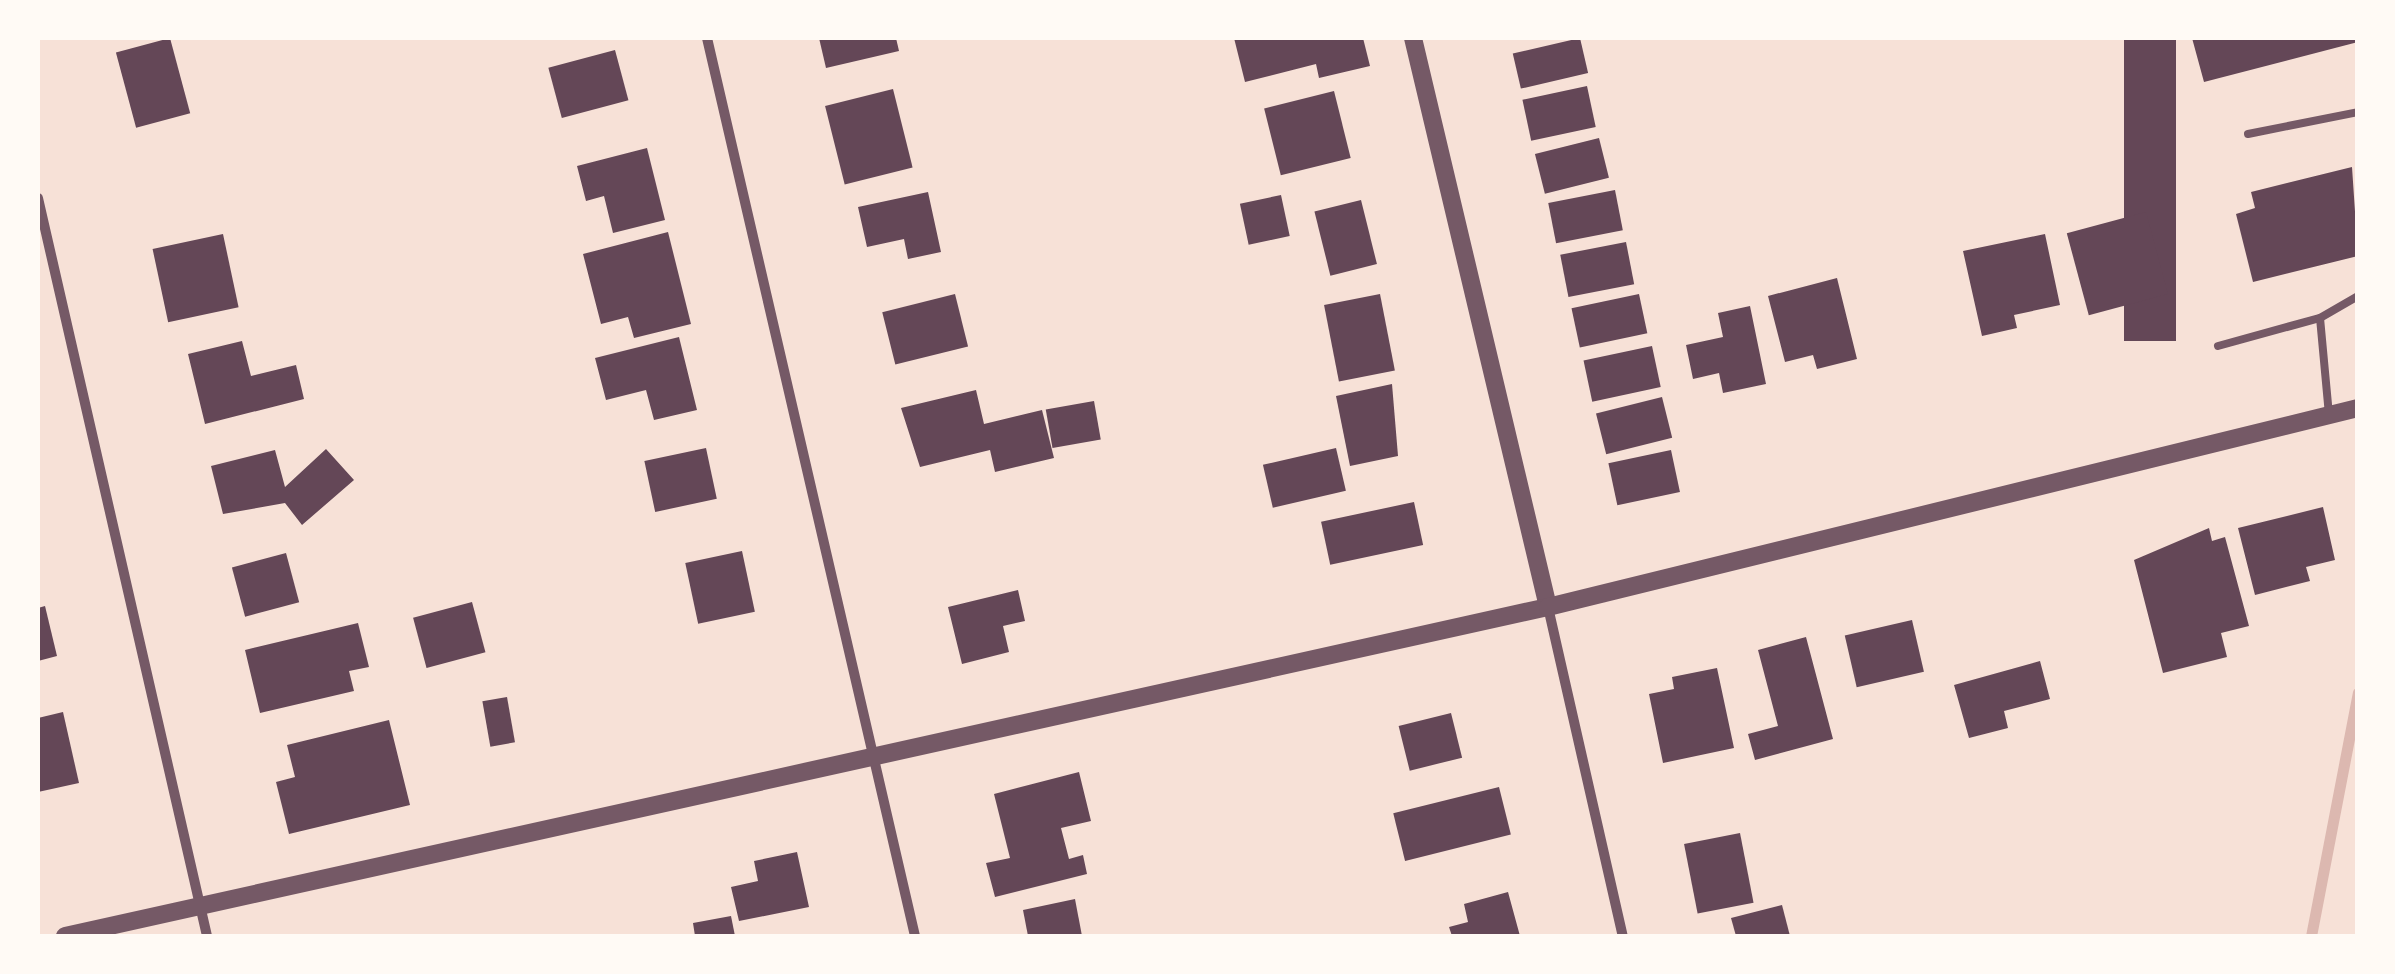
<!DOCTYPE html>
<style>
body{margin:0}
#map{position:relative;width:2395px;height:974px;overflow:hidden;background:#f7e1d7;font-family:"Open Sans",sans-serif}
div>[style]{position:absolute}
.stream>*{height:11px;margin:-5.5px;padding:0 5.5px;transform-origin:5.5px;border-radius:5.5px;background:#dcb8b0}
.building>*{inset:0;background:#644757;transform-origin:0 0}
.service>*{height:8px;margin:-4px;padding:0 4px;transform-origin:4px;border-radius:4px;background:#755966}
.minor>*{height:10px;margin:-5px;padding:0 5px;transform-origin:5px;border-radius:5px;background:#755966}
.tertiary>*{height:18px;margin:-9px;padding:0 9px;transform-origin:9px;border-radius:9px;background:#755966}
span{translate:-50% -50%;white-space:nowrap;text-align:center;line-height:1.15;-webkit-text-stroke:9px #fffaf5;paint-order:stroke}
.frame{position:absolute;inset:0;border:40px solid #fffaf5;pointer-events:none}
</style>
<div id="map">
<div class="stream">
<div style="left:2311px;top:936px;width:248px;rotate:-79.1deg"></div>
</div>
<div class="building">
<div style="left:170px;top:38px;width:78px;height:56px;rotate:75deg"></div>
<div style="clip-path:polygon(819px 38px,896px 38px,899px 51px,826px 68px)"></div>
<div style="clip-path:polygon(1234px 38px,1363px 38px,1370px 66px,1319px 78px,1316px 64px,1245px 82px)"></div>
<div style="left:1580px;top:38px;width:36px;height:69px;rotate:77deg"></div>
<div style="left:2124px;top:38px;width:52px;height:303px"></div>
<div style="clip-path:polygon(2192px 38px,2358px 38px,2358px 42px,2204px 82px)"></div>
<div style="left:615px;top:50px;width:52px;height:69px;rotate:75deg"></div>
<div style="left:1587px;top:86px;width:42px;height:66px;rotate:78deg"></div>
<div style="left:893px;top:89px;width:81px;height:70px;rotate:76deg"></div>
<div style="left:1334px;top:91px;width:69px;height:72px;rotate:76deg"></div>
<div style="left:1599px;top:138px;width:41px;height:66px;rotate:76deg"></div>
<div style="clip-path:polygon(647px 148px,665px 220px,613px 233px,604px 196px,586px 201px,577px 166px)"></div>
<div style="clip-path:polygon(2352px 167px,2358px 256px,2253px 282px,2236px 214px,2255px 208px,2251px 192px)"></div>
<div style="left:1615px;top:190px;width:41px;height:68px;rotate:79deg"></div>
<div style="clip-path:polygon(928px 192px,941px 252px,908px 259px,904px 239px,867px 247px,858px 207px)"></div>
<div style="left:1281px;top:195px;width:42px;height:42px;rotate:78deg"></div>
<div style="left:1361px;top:200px;width:66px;height:48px;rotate:76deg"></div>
<div style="left:2146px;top:212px;width:85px;height:82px;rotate:75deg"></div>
<div style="clip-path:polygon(668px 232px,691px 324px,634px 338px,628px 317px,601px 324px,583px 254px)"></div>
<div style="left:223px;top:234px;width:75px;height:72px;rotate:78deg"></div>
<div style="clip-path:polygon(2045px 234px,2060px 305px,2014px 315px,2017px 328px,1982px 336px,1963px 251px)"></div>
<div style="left:1626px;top:242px;width:43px;height:67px;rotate:79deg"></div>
<div style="clip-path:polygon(1837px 278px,1857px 359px,1817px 369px,1813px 355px,1785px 362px,1768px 296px)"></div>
<div style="left:955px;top:294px;width:54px;height:75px;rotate:76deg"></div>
<div style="left:1380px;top:294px;width:78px;height:57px;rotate:79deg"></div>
<div style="left:1639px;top:294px;width:40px;height:69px;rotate:78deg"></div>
<div style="clip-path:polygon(1750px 306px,1766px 384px,1723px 393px,1719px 373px,1693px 379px,1686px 345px,1723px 337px,1718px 313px)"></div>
<div style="clip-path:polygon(679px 337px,697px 410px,654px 420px,646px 390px,606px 400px,595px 358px)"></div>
<div style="clip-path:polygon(242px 341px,251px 376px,296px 365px,304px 399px,205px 424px,188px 354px)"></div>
<div style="left:1652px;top:346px;width:42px;height:70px;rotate:78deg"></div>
<div style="clip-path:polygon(1392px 384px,1398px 456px,1350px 466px,1336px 396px)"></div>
<div style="clip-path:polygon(976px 390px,984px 424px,1042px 410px,1054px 458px,995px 472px,990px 450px,920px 467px,901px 408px)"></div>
<div style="left:1662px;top:397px;width:42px;height:68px;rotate:76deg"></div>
<div style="left:1094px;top:401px;width:39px;height:49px;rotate:80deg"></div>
<div style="left:706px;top:448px;width:52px;height:63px;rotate:78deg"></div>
<div style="left:1336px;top:448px;width:44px;height:75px;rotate:77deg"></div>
<div style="clip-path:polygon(326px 449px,354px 480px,302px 525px,285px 503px,223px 514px,211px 466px,275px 450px,285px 487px)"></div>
<div style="left:1671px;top:450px;width:43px;height:64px;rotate:78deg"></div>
<div style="left:1414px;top:502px;width:44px;height:95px;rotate:78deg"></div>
<div style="clip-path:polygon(2323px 507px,2335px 560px,2306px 567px,2310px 581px,2255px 595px,2238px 528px)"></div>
<div style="clip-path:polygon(2209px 528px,2212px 541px,2225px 537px,2249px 626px,2221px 633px,2227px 657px,2163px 673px,2134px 560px)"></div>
<div style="left:742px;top:551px;width:62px;height:58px;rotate:78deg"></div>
<div style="left:286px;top:553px;width:51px;height:56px;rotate:75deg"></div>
<div style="clip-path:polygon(1018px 590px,1025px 621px,1003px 626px,1009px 652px,962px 664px,948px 607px)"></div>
<div style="left:472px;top:602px;width:52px;height:61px;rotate:75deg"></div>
<div style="clip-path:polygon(45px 606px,57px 656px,38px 661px,38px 608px)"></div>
<div style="left:1912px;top:620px;width:53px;height:69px;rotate:77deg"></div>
<div style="clip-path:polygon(358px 623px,369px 667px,349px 671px,354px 691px,260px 713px,245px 650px)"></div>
<div style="clip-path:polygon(1806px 637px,1833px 739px,1755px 760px,1748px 734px,1778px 726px,1758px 650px)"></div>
<div style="clip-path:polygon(2040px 661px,2050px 699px,2004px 711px,2008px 728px,1969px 738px,1954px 685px)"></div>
<div style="clip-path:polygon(1717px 668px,1734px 748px,1663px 763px,1649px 694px,1674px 689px,1672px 677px)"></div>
<div style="left:507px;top:697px;width:46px;height:25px;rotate:80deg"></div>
<div style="clip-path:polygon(63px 712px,79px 783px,38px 792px,38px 718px)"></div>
<div style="left:1451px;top:713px;width:46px;height:54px;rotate:76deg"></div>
<div style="clip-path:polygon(389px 720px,410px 805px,289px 834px,276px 782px,295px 777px,287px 745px)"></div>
<div style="clip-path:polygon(1079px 772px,1091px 821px,1061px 828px,1069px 859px,1083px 855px,1087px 874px,995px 897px,986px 863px,1010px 858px,994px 794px)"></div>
<div style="left:1499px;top:787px;width:49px;height:109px;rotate:76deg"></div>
<div style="left:1740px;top:833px;width:71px;height:57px;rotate:79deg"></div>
<div style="clip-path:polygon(797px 852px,809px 907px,739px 921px,731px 887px,758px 881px,754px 861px)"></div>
<div style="clip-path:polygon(1508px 892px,1520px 936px,1452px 936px,1449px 927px,1468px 922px,1464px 904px)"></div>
<div style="clip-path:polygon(1075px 899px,1082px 936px,1028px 936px,1023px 910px)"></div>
<div style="clip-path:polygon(1782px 905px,1790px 936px,1736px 936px,1731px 918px)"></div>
<div style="clip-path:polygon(731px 916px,735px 936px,695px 936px,693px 923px)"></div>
</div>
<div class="service">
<div style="left:2248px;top:134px;width:112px;rotate:-11.3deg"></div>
<div style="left:2218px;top:346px;width:106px;rotate:-15.4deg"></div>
<div style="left:2329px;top:415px;width:97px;rotate:-95.3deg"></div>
<div style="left:2320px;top:318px;width:44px;rotate:-30.1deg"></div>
</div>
<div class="minor">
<div style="left:707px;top:38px;width:922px;rotate:76.96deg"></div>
<div style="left:38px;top:198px;width:757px;rotate:77.1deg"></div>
<div style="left:1548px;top:607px;width:337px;rotate:77.2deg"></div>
</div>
<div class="tertiary">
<div style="left:1413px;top:38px;width:585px;rotate:76.65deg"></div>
<div style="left:65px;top:936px;width:1519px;rotate:-12.51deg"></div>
<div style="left:1548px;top:607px;width:834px;rotate:-13.8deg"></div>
</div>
<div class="frame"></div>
</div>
